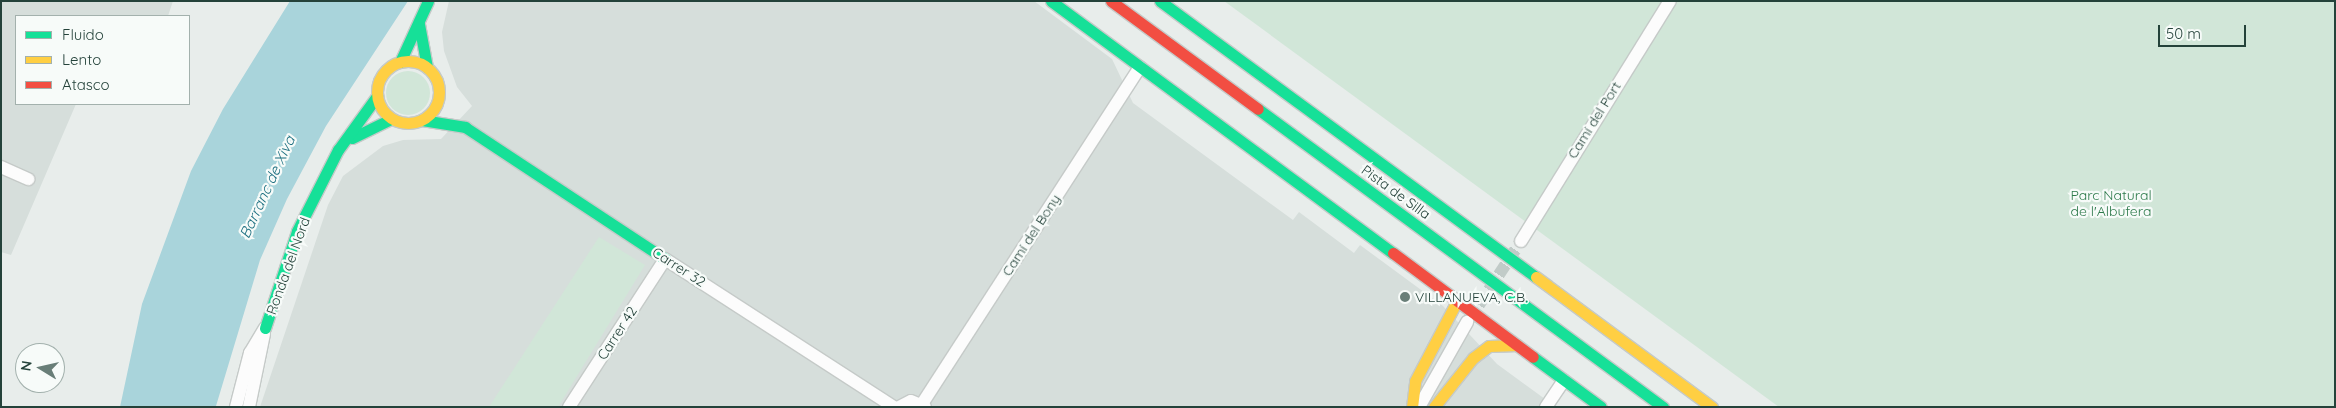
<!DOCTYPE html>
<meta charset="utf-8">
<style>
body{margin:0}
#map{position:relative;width:2336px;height:408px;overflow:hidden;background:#e8edeb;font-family:Quicksand,sans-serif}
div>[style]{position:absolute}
.built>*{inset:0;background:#d6dedb}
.green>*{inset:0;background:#d1e6d8}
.round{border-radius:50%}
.water>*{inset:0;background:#a9d4db}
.street-tunnel>*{height:12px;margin-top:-6px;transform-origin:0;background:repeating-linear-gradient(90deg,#c1cbc8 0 12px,transparent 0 18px)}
.roads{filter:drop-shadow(1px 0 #c5cac8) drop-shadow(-1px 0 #c5cac8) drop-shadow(0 1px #c5cac8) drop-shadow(0 -1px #c5cac8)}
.street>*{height:12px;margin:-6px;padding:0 6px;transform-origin:6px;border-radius:6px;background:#fcfcfc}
.fast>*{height:11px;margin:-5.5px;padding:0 5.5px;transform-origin:5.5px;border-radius:5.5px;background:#16e098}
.slow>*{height:11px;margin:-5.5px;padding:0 5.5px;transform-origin:5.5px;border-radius:5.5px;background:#ffcf43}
.slow>.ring{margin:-5.5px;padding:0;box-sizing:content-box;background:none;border:11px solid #ffcf43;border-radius:50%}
.jam>*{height:11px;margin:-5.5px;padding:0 5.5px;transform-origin:5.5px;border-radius:5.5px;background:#f24e42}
.dots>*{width:14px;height:14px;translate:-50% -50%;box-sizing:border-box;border:2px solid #f7fbf9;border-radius:50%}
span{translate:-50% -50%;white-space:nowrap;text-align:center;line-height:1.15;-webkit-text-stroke:4.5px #f7fbf9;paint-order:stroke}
.street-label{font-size:14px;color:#24423a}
.park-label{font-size:14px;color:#2d7a4b}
.poi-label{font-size:14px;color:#24423a}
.left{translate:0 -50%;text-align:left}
.water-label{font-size:15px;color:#1c6f80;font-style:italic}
.frame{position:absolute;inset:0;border:2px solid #24423a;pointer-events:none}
.legend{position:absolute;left:15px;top:15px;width:175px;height:90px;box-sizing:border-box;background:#f7fbf9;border:1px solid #a3b1ad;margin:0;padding:6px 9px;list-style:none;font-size:15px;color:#24423a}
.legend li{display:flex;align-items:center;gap:10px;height:25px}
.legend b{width:25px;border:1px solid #a3b1ad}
.north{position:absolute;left:15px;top:343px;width:50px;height:50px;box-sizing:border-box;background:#f7fbf9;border:1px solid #a3b1ad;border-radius:50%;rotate:279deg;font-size:14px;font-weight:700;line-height:20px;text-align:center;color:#24423a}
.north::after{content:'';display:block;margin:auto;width:18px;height:22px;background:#697e78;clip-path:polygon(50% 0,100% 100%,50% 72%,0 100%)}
.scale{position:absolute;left:2158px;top:25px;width:88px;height:22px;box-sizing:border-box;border:2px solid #24423a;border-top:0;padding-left:6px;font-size:15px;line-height:18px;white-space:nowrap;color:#24423a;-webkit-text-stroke:4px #f7fbf9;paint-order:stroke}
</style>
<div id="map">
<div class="built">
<div style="clip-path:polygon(1px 1px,173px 1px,168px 16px,16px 16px,16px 104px,76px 104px,11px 255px,1px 252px)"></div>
<div style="clip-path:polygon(449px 1px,1034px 1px,1112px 59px,1133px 103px,1293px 220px,1299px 212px,1354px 253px,1360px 245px,1443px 306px,1497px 364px,1556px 407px,260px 407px,328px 205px,343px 176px,383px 146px,403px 140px,441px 139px,472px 106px,457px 87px,444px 51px,442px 32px)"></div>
</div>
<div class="green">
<div style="clip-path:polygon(1224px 1px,2335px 1px,2335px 407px,1779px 407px)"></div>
<div class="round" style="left:386px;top:71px;width:44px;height:44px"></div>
<div style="clip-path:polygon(599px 237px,645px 265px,558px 407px,489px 407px)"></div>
</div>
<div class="water">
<div style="clip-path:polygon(290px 1px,408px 1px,326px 126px,287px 199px,260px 260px,216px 406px,120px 407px,142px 304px,191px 171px,223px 109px)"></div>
</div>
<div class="street-tunnel">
<div style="left:1469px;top:320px;width:95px;rotate:-56.6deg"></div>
</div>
<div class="roads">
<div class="street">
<div style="left:1px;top:167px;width:30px;rotate:24deg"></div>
<div style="left:1521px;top:241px;width:282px;rotate:-58.2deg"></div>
<div style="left:922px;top:404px;width:401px;rotate:-57.1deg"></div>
<div style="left:236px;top:407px;width:56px;rotate:-75.5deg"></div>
<div style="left:250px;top:353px;width:29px;rotate:-59deg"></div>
<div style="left:249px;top:407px;width:75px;rotate:-78.4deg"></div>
<div style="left:569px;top:407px;width:176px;rotate:-57deg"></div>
<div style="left:665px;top:259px;width:273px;rotate:32.9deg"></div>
<div style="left:899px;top:407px;width:13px;rotate:-27deg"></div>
<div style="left:911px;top:401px;width:15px;rotate:23deg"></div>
<div style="left:1419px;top:407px;width:98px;rotate:-60.5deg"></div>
<div style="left:1546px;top:407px;width:32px;rotate:-56deg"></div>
</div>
<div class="fast">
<div style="left:1051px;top:1px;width:425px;rotate:36.4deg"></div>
<div style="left:1160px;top:1px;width:466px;rotate:36.3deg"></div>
<div style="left:419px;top:24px;width:44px;rotate:79.5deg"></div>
<div style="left:400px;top:62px;width:67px;rotate:-65.3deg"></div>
<div style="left:1258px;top:109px;width:503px;rotate:36.35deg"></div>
<div style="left:422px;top:120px;width:44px;rotate:9.2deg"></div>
<div style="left:465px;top:127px;width:240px;rotate:33.4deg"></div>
<div style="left:352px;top:138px;width:43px;rotate:-26deg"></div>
<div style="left:265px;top:328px;width:102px;rotate:-71.7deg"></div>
<div style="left:297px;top:231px;width:91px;rotate:-63.2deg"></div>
<div style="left:338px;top:150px;width:67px;rotate:-54.2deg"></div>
<div style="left:1533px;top:357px;width:84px;rotate:36.3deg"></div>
</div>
<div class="slow">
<div class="ring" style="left:377px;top:61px;width:51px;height:51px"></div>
<div style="left:1536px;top:277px;width:219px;rotate:36.5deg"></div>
<div style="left:1412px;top:407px;width:26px;rotate:-83deg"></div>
<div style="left:1415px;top:381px;width:90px;rotate:-62.3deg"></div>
<div style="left:1434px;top:407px;width:63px;rotate:-51.5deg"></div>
<div style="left:1473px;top:358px;width:20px;rotate:-37deg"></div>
<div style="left:1489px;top:346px;width:28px;rotate:-2deg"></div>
</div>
<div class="jam">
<div style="left:1111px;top:1px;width:182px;rotate:36.3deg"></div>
<div style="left:1393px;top:253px;width:174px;rotate:36.6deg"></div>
</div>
</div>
<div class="dots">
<div style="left:1405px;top:297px;background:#697e78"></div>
</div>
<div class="street-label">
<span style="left:1594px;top:120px;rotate:-58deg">Camí del Port</span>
<span style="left:1396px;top:192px;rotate:36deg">Pista de Silla</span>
<span style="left:1031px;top:235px;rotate:-57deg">Camí del Bony</span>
<span style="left:288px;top:266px;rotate:-70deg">Ronda del Nord</span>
<span style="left:679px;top:267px;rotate:33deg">Carrer 32</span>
<span style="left:617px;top:333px;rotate:-57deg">Carrer 42</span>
</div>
<div class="park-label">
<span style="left:2111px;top:203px">Parc Natural<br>de l'Albufera</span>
</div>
<div class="poi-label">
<span class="left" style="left:1415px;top:297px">VILLANUEVA, C.B.</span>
</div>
<div class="water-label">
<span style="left:267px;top:187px;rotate:-65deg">Barranc de Xiva</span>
</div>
<div class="frame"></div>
<ul class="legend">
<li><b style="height:6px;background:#16e098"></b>Fluido</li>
<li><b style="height:6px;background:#ffcf43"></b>Lento</li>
<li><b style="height:6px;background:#f24e42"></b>Atasco</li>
</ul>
<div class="north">N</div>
<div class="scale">50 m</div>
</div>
